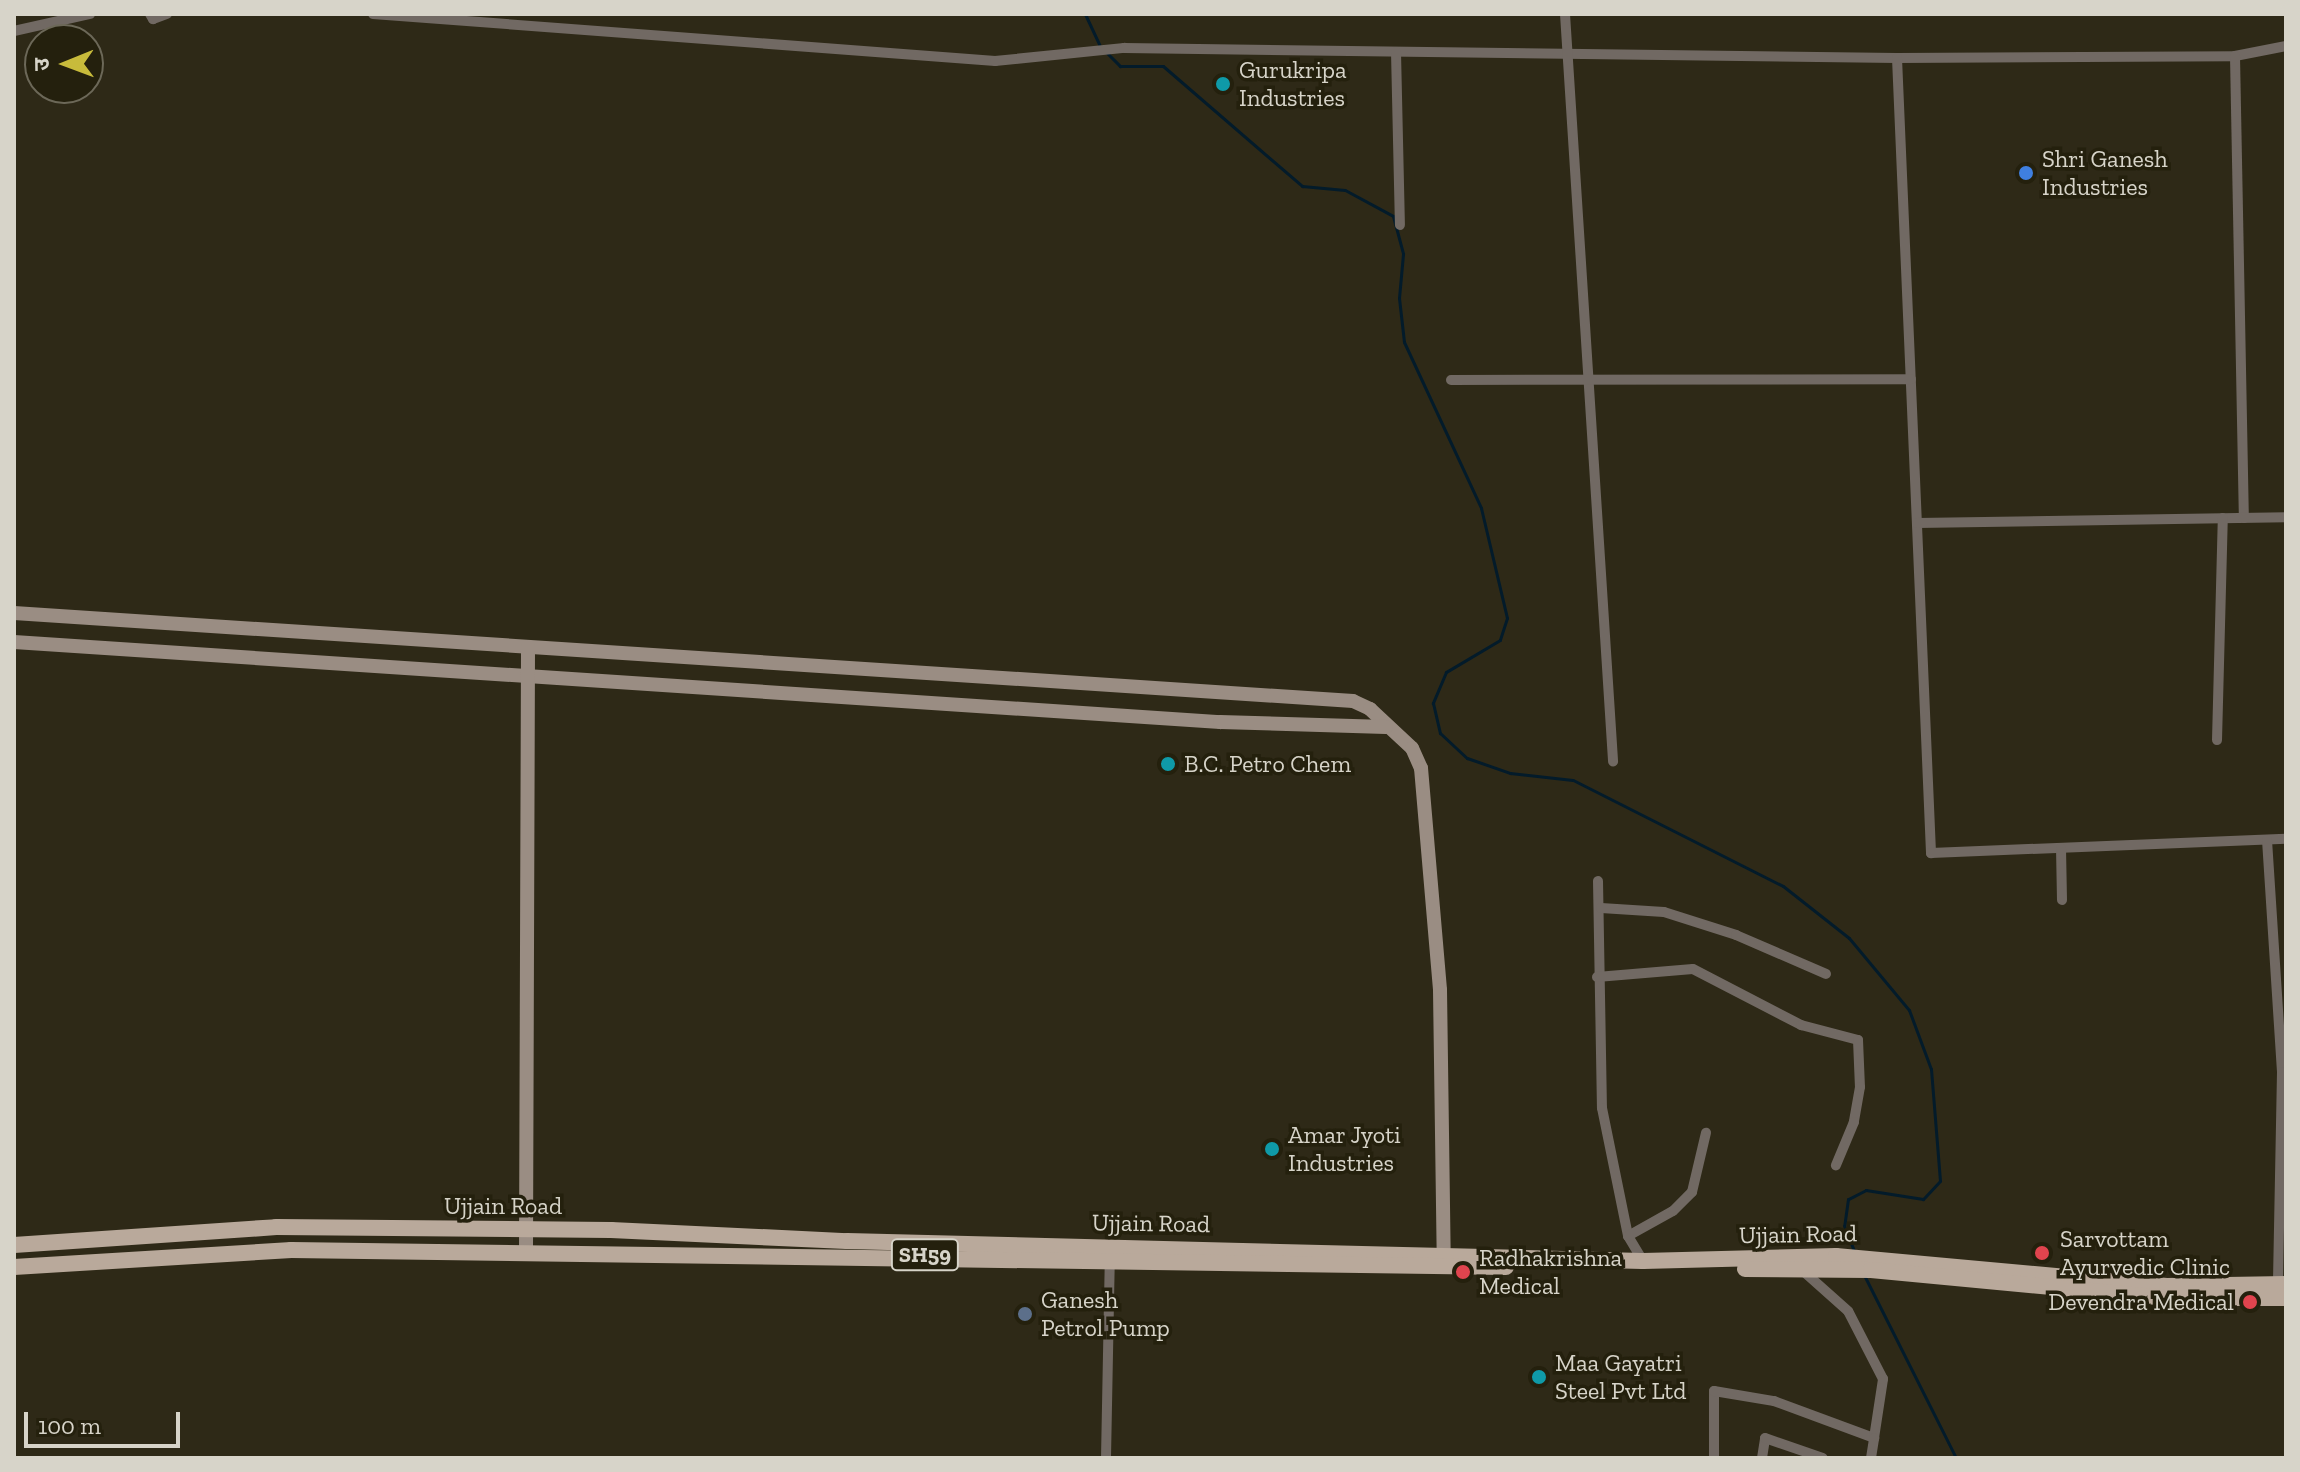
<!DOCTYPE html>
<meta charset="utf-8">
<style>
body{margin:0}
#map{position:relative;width:2300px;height:1472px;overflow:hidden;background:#2e2917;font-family:"Zilla Slab","Noto Sans Devanagari",serif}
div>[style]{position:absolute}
.stream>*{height:3px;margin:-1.5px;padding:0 1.5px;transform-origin:1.5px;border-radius:1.5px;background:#031b2a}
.street>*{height:10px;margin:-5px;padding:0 5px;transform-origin:5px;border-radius:5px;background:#716963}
.secondary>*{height:14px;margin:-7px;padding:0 7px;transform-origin:7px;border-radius:7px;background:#9a8d83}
.primary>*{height:16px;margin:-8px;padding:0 8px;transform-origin:8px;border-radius:8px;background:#b9a99b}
.dots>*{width:22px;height:22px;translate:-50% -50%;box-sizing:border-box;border:4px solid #24200d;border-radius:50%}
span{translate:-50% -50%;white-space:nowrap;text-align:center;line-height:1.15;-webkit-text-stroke:7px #24200d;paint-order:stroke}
.shield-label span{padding:2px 6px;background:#24200d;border:2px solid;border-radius:6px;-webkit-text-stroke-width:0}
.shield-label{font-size:22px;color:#d7d4c9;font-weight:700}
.poi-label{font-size:24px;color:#d7d4c9}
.left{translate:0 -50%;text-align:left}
.right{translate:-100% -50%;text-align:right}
.street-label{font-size:24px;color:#d7d4c9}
.frame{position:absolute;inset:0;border:16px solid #d7d4c9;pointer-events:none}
.north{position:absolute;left:24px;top:24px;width:80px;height:80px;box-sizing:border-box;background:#24200d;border:2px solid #6c6858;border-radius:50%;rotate:269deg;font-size:22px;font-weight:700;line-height:32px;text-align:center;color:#d7d4c9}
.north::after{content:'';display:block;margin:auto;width:28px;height:36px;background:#c8bb3b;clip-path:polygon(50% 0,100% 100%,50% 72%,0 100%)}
.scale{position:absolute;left:24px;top:1412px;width:156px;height:36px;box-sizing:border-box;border:4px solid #d7d4c9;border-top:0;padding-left:10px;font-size:24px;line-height:28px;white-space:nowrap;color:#d7d4c9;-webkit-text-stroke:6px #24200d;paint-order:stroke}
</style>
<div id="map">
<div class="stream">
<div style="left:1085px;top:14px;width:35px;rotate:65deg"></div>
<div style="left:1106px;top:52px;width:20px;rotate:45deg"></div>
<div style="left:1120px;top:66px;width:43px"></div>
<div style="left:1163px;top:66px;width:184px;rotate:40.8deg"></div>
<div style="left:1302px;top:186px;width:43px;rotate:5.3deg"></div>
<div style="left:1345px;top:190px;width:55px;rotate:28.4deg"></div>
<div style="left:1393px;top:216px;width:39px;rotate:75deg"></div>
<div style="left:1403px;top:254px;width:44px;rotate:95.2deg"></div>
<div style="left:1399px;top:298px;width:44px;rotate:83.5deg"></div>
<div style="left:1404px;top:342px;width:183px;rotate:65.1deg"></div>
<div style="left:1481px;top:508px;width:113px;rotate:76.7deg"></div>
<div style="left:1507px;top:618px;width:23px;rotate:108deg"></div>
<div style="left:1500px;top:640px;width:63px;rotate:149.3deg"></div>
<div style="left:1446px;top:672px;width:34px;rotate:113deg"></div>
<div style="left:1433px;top:703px;width:31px;rotate:77deg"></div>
<div style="left:1440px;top:733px;width:37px;rotate:43deg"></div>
<div style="left:1467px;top:758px;width:46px;rotate:19.2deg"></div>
<div style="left:1510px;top:773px;width:63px;rotate:6.3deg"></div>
<div style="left:1573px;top:780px;width:235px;rotate:26.8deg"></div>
<div style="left:1783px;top:886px;width:84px;rotate:38.2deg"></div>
<div style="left:1849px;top:938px;width:94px;rotate:50.2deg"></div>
<div style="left:1909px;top:1010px;width:63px;rotate:69.6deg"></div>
<div style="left:1931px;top:1069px;width:112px;rotate:85.4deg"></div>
<div style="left:1940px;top:1181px;width:25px;rotate:133deg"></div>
<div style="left:1923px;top:1199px;width:58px;rotate:-171deg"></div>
<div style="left:1866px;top:1190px;width:20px;rotate:153deg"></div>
<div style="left:1848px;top:1199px;width:27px;rotate:98deg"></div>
<div style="left:1844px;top:1226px;width:29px;rotate:68deg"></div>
<div style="left:1864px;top:1275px;width:205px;rotate:63.3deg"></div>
</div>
<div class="street">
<div style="left:150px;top:14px;width:6px;rotate:59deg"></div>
<div style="left:153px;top:19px;width:15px;rotate:-20deg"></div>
<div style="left:373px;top:14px;width:624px;rotate:4.32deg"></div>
<div style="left:995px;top:61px;width:130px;rotate:-5.8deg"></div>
<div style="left:1124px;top:48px;width:773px;rotate:0.74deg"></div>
<div style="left:1897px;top:58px;width:338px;rotate:-0.3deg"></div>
<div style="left:2235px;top:56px;width:52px;rotate:-11.1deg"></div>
<div style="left:1565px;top:14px;width:749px;rotate:86.32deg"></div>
<div style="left:14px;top:31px;width:78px;rotate:-12.6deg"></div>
<div style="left:1396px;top:52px;width:173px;rotate:88.7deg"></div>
<div style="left:2235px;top:56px;width:462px;rotate:88.9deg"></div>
<div style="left:1897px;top:58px;width:796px;rotate:87.55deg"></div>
<div style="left:1931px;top:853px;width:355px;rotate:-2.3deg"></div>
<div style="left:1451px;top:380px;width:460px;rotate:-0.1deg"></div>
<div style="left:1917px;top:523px;width:369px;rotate:-0.9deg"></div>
<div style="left:2217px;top:740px;width:222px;rotate:-88.5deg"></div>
<div style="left:2267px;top:840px;width:232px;rotate:86.3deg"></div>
<div style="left:2282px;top:1072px;width:217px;rotate:91.1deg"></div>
<div style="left:2061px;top:848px;width:52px;rotate:88.9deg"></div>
<div style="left:1598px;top:881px;width:227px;rotate:89deg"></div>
<div style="left:1602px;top:1108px;width:131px;rotate:78.5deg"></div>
<div style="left:1628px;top:1236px;width:29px;rotate:59deg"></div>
<div style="left:1601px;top:908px;width:63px;rotate:3.6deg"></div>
<div style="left:1664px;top:912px;width:76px;rotate:17.7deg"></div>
<div style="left:1736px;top:935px;width:98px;rotate:23.4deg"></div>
<div style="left:1597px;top:977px;width:96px;rotate:-4.8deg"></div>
<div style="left:1693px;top:969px;width:122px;rotate:27.4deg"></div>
<div style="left:1801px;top:1025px;width:59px;rotate:14.7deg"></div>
<div style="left:1858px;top:1040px;width:47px;rotate:87.6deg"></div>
<div style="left:1860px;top:1087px;width:36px;rotate:100deg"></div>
<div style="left:1854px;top:1122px;width:47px;rotate:112.7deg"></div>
<div style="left:1628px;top:1236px;width:51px;rotate:-29.1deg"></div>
<div style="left:1673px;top:1211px;width:27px;rotate:-45deg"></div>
<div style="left:1692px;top:1192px;width:61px;rotate:-76.7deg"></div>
<div style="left:1106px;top:1458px;width:202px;rotate:-88.9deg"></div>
<div style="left:1714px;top:1458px;width:67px;rotate:-90deg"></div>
<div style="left:1714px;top:1391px;width:61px;rotate:9.5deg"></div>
<div style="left:1774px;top:1401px;width:107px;rotate:20.3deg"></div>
<div style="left:1874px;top:1438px;width:60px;rotate:-81.3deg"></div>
<div style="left:1883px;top:1379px;width:76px;rotate:-117.2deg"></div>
<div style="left:1848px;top:1311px;width:62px;rotate:-138.3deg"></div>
<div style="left:1762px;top:1458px;width:20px;rotate:-81deg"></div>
<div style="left:1765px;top:1438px;width:61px;rotate:19deg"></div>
<div style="left:1871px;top:1458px;width:20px;rotate:-81deg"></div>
</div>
<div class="secondary">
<div style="left:14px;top:613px;width:1342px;rotate:3.76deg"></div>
<div style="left:1353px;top:701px;width:19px;rotate:25deg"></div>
<div style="left:1370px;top:709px;width:57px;rotate:42.9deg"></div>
<div style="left:1412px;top:748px;width:22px;rotate:66deg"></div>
<div style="left:1421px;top:768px;width:223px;rotate:85.1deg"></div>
<div style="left:1440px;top:990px;width:276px;rotate:89.2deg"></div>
<div style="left:14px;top:642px;width:1209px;rotate:3.8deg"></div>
<div style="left:1220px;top:722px;width:166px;rotate:1.7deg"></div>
<div style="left:526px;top:1252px;width:605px;rotate:-89.81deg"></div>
</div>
<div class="primary">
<div style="left:14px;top:1245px;width:263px;rotate:-3.9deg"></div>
<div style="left:276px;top:1227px;width:335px;rotate:0.5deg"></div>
<div style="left:611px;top:1230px;width:236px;rotate:2.7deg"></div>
<div style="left:847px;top:1241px;width:796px;rotate:1.44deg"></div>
<div style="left:1643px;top:1261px;width:193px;rotate:-1.5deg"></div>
<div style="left:1836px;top:1256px;width:332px;rotate:5.2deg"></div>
<div style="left:2167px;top:1286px;width:119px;rotate:-1deg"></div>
<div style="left:14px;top:1267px;width:278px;rotate:-3.5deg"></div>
<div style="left:291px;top:1250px;width:1215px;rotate:0.8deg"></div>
<div style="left:1745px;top:1269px;width:126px;rotate:0.5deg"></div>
<div style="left:1871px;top:1270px;width:299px;rotate:5.4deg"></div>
<div style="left:2169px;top:1298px;width:117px"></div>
</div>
<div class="dots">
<div style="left:1223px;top:84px;background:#0f9aa8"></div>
<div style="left:2026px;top:173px;background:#3f7fe0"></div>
<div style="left:1168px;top:764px;background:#0f9aa8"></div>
<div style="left:1272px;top:1149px;background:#0f9aa8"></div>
<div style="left:2042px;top:1253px;background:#e0444e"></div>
<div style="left:1463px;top:1272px;background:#e0444e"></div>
<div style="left:2250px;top:1302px;background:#e0444e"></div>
<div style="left:1025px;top:1314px;background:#5c6f8a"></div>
<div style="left:1539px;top:1377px;background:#0f9aa8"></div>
</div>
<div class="shield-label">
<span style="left:925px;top:1255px">SH59</span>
</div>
<div class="poi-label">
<span class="left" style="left:1239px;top:84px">Gurukripa<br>Industries</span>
<span class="left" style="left:2042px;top:173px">Shri Ganesh<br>Industries</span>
<span class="left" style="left:1184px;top:764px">B.C. Petro Chem</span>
<span class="left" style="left:1288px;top:1149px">Amar Jyoti<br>Industries</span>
<span class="left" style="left:2060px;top:1253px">Sarvottam<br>Ayurvedic Clinic</span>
<span class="left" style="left:1479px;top:1272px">Radhakrishna<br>Medical</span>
<span class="left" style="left:1041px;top:1314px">Ganesh<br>Petrol Pump</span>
<span class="right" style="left:2234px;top:1302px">Devendra Medical</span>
<span class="left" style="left:1555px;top:1377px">Maa Gayatri<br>Steel Pvt Ltd</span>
</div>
<div class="street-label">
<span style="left:503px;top:1206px">Ujjain Road</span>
<span style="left:1151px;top:1223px;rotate:1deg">Ujjain Road</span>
<span style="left:1798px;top:1234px;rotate:-1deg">Ujjain Road</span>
</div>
<div class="frame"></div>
<div class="north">उ</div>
<div class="scale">100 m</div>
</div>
